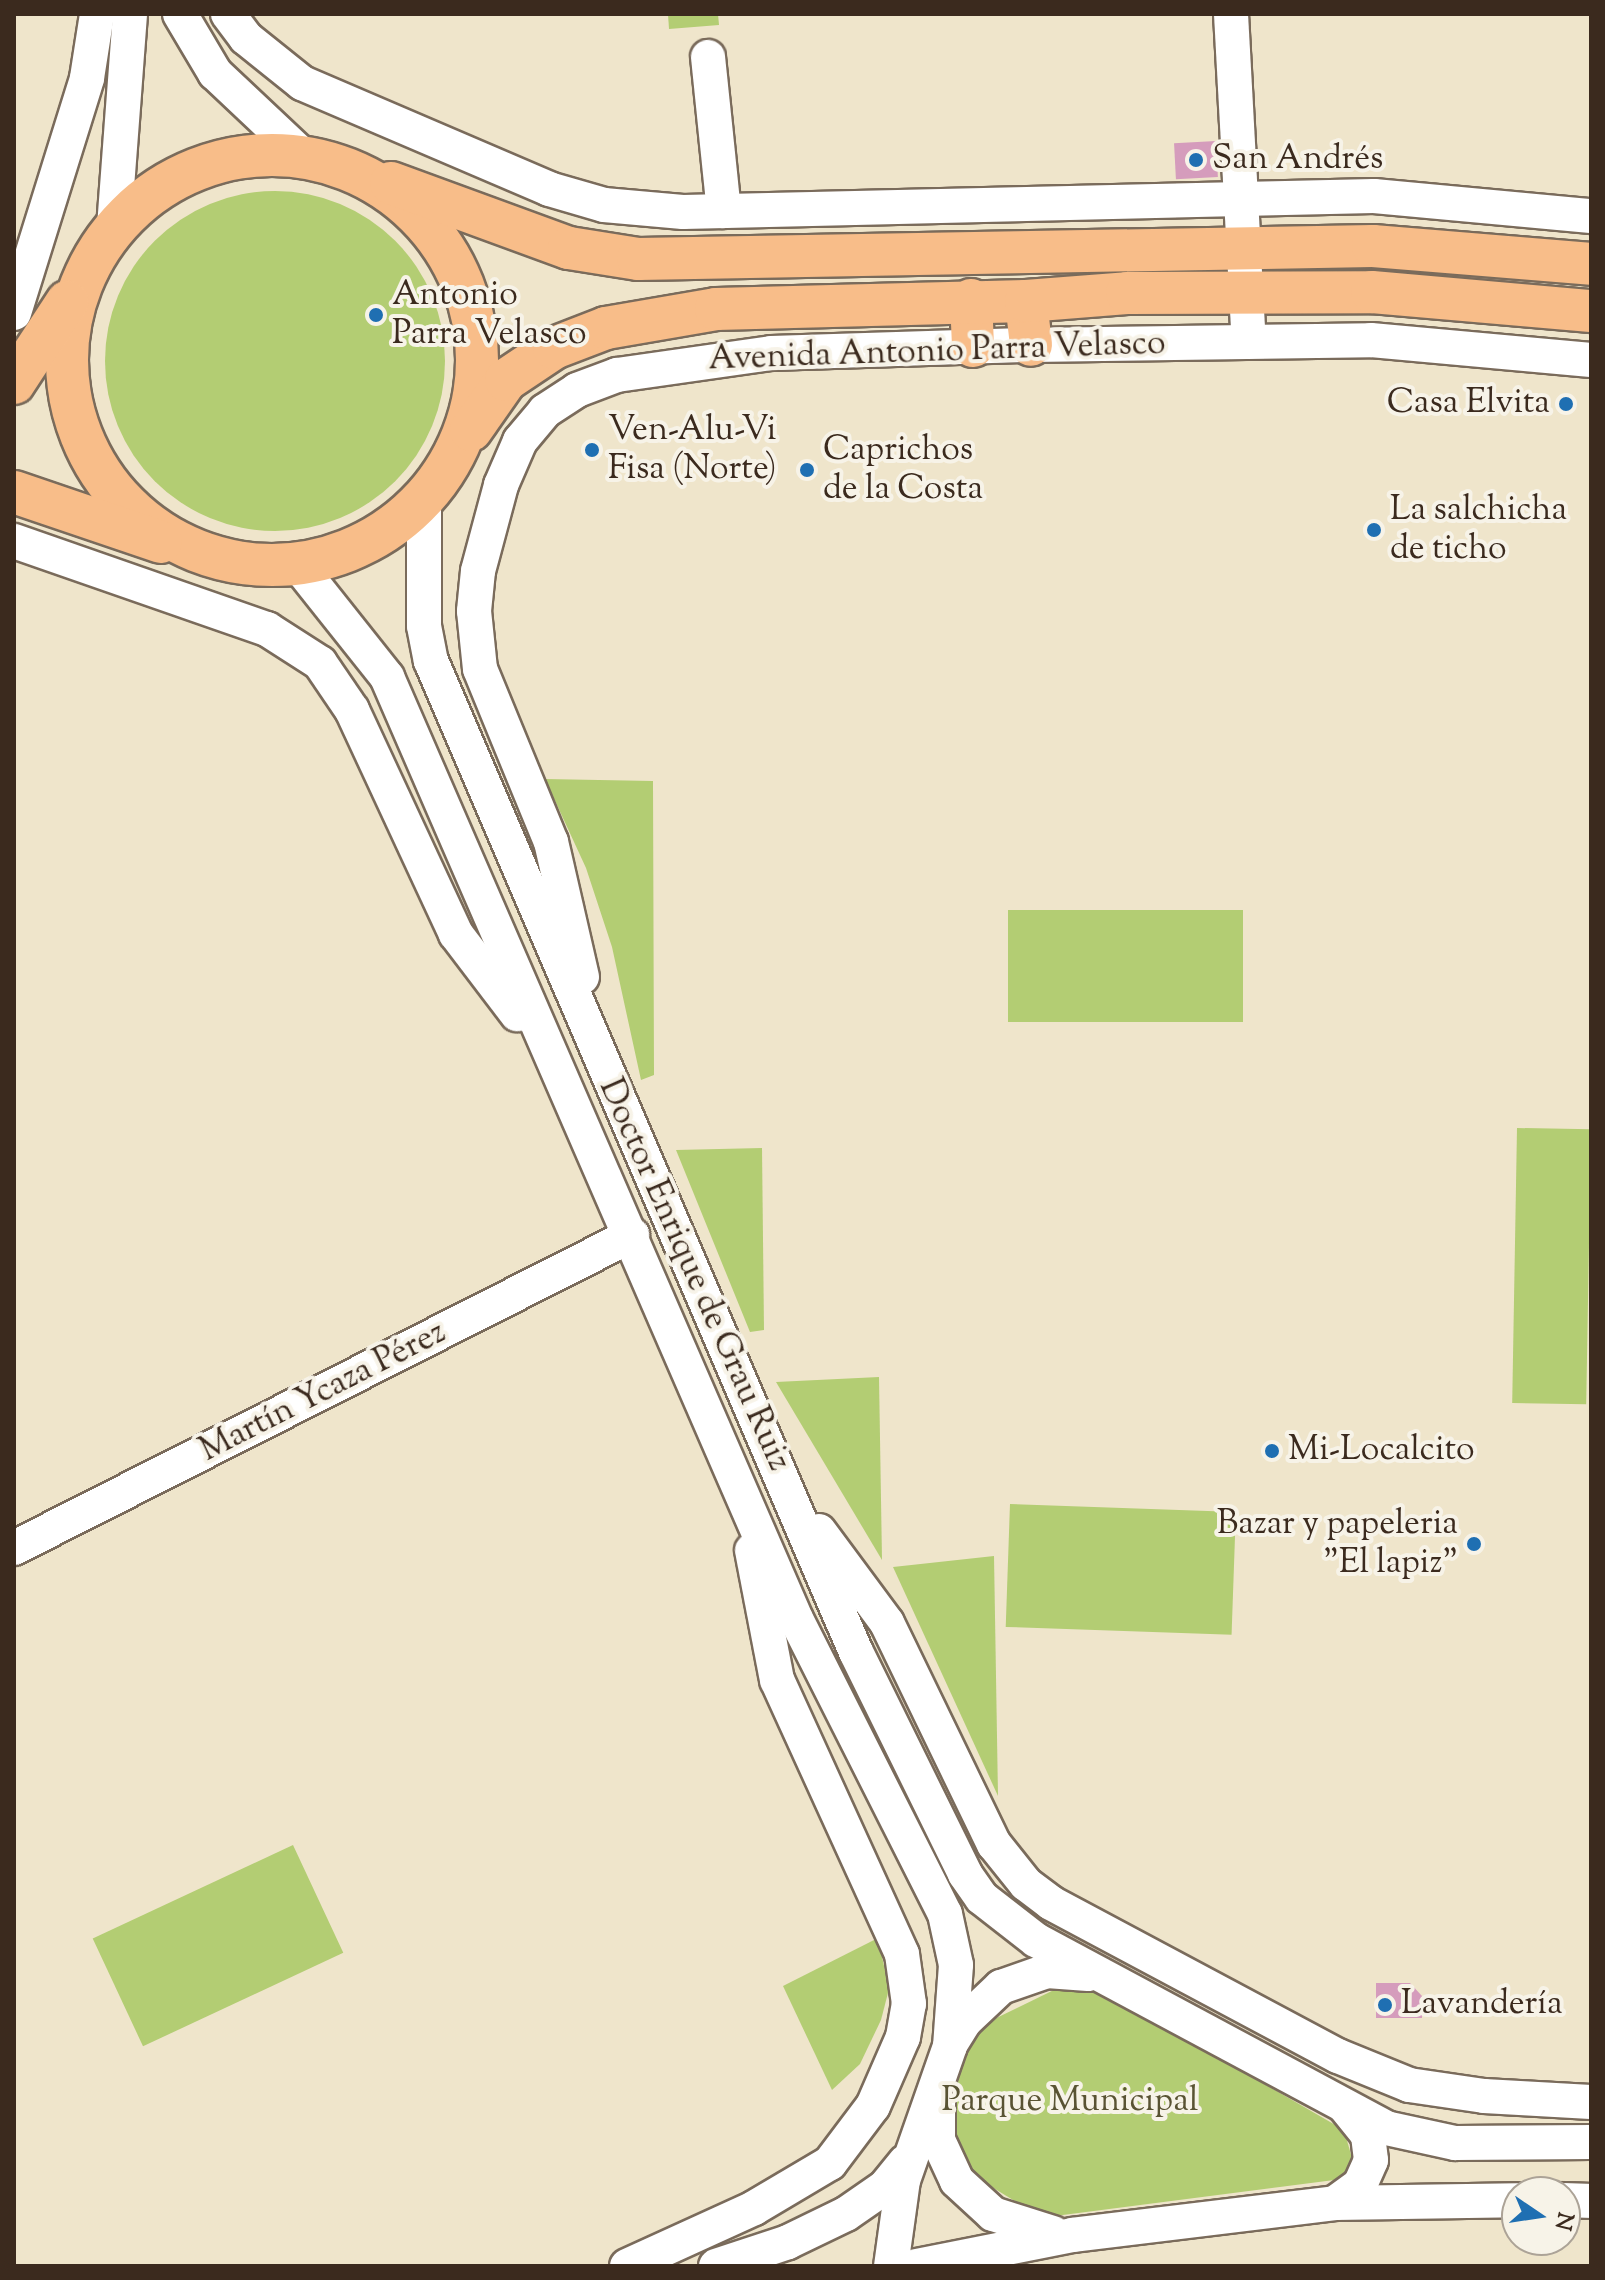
<!DOCTYPE html>
<meta charset="utf-8">
<style>
body{margin:0}
#map{position:relative;width:1605px;height:2280px;overflow:hidden;background:#efe5cb;font-family:"Sorts Mill Goudy",serif}
div>[style]{position:absolute}
.green>*{inset:0;background:#b3cd73;transform-origin:0 0}
.round{border-radius:50%}
.building>*{inset:0;background:#d59cbc;transform-origin:0 0}
.roads{filter:drop-shadow(2px 0 #7a6b5b) drop-shadow(-2px 0 #7a6b5b) drop-shadow(0 2px #7a6b5b) drop-shadow(0 -2px #7a6b5b)}
.minor>*{height:34px;margin:-17px;padding:0 17px;transform-origin:17px;border-radius:17px;background:#fff}
.major>*{height:42px;margin:-21px;padding:0 21px;transform-origin:21px;border-radius:21px;background:#f8bd89}
.major>.ring{margin:-21px;padding:0;box-sizing:content-box;background:none;border:42px solid #f8bd89;border-radius:50%}
.dots>*{width:22px;height:22px;translate:-50% -50%;box-sizing:border-box;border:4px solid #f7f3e8;border-radius:50%}
span{translate:-50% -50%;white-space:nowrap;text-align:center;line-height:1.15;-webkit-text-stroke:8px #f7f3e8;paint-order:stroke}
.poi-label{font-size:34px;color:#3b2a1e}
.left{translate:0 -50%;text-align:left}
.right{translate:-100% -50%;text-align:right}
.street-label{font-size:34px;color:#3b2a1e}
.park-label{font-size:34px;color:#595333}
.frame{position:absolute;inset:0;border:16px solid #3b2a1e;pointer-events:none}
.north{position:absolute;left:1501px;top:2176px;width:80px;height:80px;box-sizing:border-box;background:#f7f3e8;border:2px solid #aca397;border-radius:50%;rotate:103deg;font-size:22px;font-weight:700;line-height:32px;text-align:center;color:#3b2a1e}
.north::after{content:'';display:block;margin:auto;width:28px;height:36px;background:#1f6fb2;clip-path:polygon(50% 0,100% 100%,50% 72%,0 100%)}
</style>
<div id="map">
<div class="green">
<div style="clip-path:polygon(668px 14px,718px 14px,719px 25px,669px 29px)"></div>
<div class="round" style="left:105px;top:191px;width:340px;height:340px"></div>
<div style="clip-path:polygon(545px 779px,653px 781px,654px 1075px,641px 1080px,612px 947px,586px 868px)"></div>
<div style="left:1008px;top:910px;width:235px;height:112px"></div>
<div style="left:1517px;top:1128px;width:74px;height:275px;rotate:1deg"></div>
<div style="clip-path:polygon(762px 1148px,764px 1330px,750px 1332px,676px 1150px)"></div>
<div style="clip-path:polygon(879px 1377px,882px 1560px,776px 1382px)"></div>
<div style="left:1010px;top:1504px;width:226px;height:123px;rotate:2deg"></div>
<div style="clip-path:polygon(994px 1556px,998px 1796px,893px 1567px)"></div>
<div style="left:293px;top:1845px;width:119px;height:221px;rotate:65deg"></div>
<div style="clip-path:polygon(878px 1938px,889px 1989px,881px 2020px,860px 2064px,832px 2090px,783px 1986px)"></div>
<div style="clip-path:polygon(1060px 1987px,1096px 1993px,1134px 2009px,1344px 2130px,1352px 2158px,1342px 2179px,1055px 2216px,1031px 2211px,977px 2178px,965px 2163px,951px 2123px,947px 2090px,952px 2067px,984px 2024px)"></div>
</div>
<div class="building">
<div style="left:1216px;top:141px;width:36px;height:42px;rotate:87deg"></div>
<div style="clip-path:polygon(1376px 1983px,1410px 1983px,1422px 1996px,1422px 2018px,1376px 2018px)"></div>
</div>
<div class="roads">
<div class="minor">
<div style="left:180px;top:14px;width:69px;rotate:59.3deg"></div>
<div style="left:215px;top:73px;width:118px;rotate:43.3deg"></div>
<div style="left:228px;top:14px;width:30px;rotate:53deg"></div>
<div style="left:246px;top:38px;width:72px;rotate:38.8deg"></div>
<div style="left:302px;top:83px;width:269px;rotate:23.2deg"></div>
<div style="left:549px;top:189px;width:57px;rotate:16.2deg"></div>
<div style="left:604px;top:205px;width:79px;rotate:5.1deg"></div>
<div style="left:683px;top:212px;width:691px;rotate:-1.33deg"></div>
<div style="left:1374px;top:196px;width:218px;rotate:5.3deg"></div>
<div style="left:1231px;top:14px;width:328px;rotate:86.9deg"></div>
<div style="left:708px;top:57px;width:155px;rotate:84.1deg"></div>
<div style="left:114px;top:227px;width:214px;rotate:-85.7deg"></div>
<div style="left:14px;top:313px;width:246px;rotate:-72.7deg"></div>
<div style="left:87px;top:78px;width:65px;rotate:-81.1deg"></div>
<div style="left:424px;top:496px;width:130px;rotate:90deg"></div>
<div style="left:424px;top:626px;width:36px;rotate:79deg"></div>
<div style="left:431px;top:661px;width:1078px;rotate:66.79deg"></div>
<div style="left:856px;top:1652px;width:247px;rotate:63.8deg"></div>
<div style="left:965px;top:1874px;width:29px;rotate:55deg"></div>
<div style="left:982px;top:1898px;width:68px;rotate:37.9deg"></div>
<div style="left:1036px;top:1940px;width:397px;rotate:28.2deg"></div>
<div style="left:1386px;top:2128px;width:71px;rotate:12.3deg"></div>
<div style="left:1455px;top:2143px;width:136px;rotate:-0.4deg"></div>
<div style="left:14px;top:541px;width:268px;rotate:19.2deg"></div>
<div style="left:267px;top:629px;width:63px;rotate:32.7deg"></div>
<div style="left:320px;top:663px;width:57px;rotate:55.8deg"></div>
<div style="left:352px;top:710px;width:247px;rotate:65.1deg"></div>
<div style="left:456px;top:934px;width:101px;rotate:52.7deg"></div>
<div style="left:298px;top:565px;width:143px;rotate:51.5deg"></div>
<div style="left:387px;top:677px;width:1027px;rotate:66.53deg"></div>
<div style="left:796px;top:1619px;width:330px;rotate:63.2deg"></div>
<div style="left:945px;top:1914px;width:52px;rotate:77.8deg"></div>
<div style="left:956px;top:1965px;width:81px;rotate:94.2deg"></div>
<div style="left:950px;top:2046px;width:142px;rotate:109.3deg"></div>
<div style="left:903px;top:2180px;width:87px;rotate:97.9deg"></div>
<div style="left:582px;top:977px;width:139px;rotate:-102.9deg"></div>
<div style="left:551px;top:842px;width:187px;rotate:-112.3deg"></div>
<div style="left:480px;top:669px;width:58px;rotate:-95.9deg"></div>
<div style="left:474px;top:611px;width:40px;rotate:-84.3deg"></div>
<div style="left:478px;top:571px;width:89px;rotate:-75deg"></div>
<div style="left:501px;top:485px;width:48px;rotate:-66.6deg"></div>
<div style="left:520px;top:441px;width:39px;rotate:-50deg"></div>
<div style="left:545px;top:411px;width:38px;rotate:-33deg"></div>
<div style="left:577px;top:390px;width:43px;rotate:-20.6deg"></div>
<div style="left:617px;top:375px;width:156px;rotate:-8.1deg"></div>
<div style="left:771px;top:353px;width:260px;rotate:-1.8deg"></div>
<div style="left:1031px;top:345px;width:340px;rotate:-0.8deg"></div>
<div style="left:1371px;top:340px;width:221px;rotate:5.2deg"></div>
<div style="left:819px;top:1531px;width:114px;rotate:53.5deg"></div>
<div style="left:887px;top:1623px;width:246px;rotate:64.2deg"></div>
<div style="left:994px;top:1844px;width:51px;rotate:51.3deg"></div>
<div style="left:1026px;top:1884px;width:31px;rotate:37deg"></div>
<div style="left:1051px;top:1903px;width:325px;rotate:28.1deg"></div>
<div style="left:1338px;top:2056px;width:77px;rotate:22.2deg"></div>
<div style="left:1409px;top:2085px;width:76px;rotate:8.3deg"></div>
<div style="left:1484px;top:2096px;width:107px;rotate:3.2deg"></div>
<div style="left:14px;top:1548px;width:693px;rotate:-26.86deg"></div>
<div style="left:953px;top:2040px;width:22px;rotate:-58deg"></div>
<div style="left:965px;top:2021px;width:50px;rotate:-43.4deg"></div>
<div style="left:1001px;top:1987px;width:49px;rotate:-19.2deg"></div>
<div style="left:1047px;top:1971px;width:41px;rotate:4.2deg"></div>
<div style="left:938px;top:2103px;width:37px;rotate:90deg"></div>
<div style="left:938px;top:2140px;width:45px;rotate:65.1deg"></div>
<div style="left:957px;top:2181px;width:49px;rotate:42.5deg"></div>
<div style="left:993px;top:2214px;width:63px;rotate:17.6deg"></div>
<div style="left:1565px;top:2200px;width:26px;rotate:2deg"></div>
<div style="left:1335px;top:2203px;width:31px;rotate:-36deg"></div>
<div style="left:1360px;top:2185px;width:27px;rotate:-66deg"></div>
<div style="left:1371px;top:2160px;width:25px;rotate:-97deg"></div>
<div style="left:1368px;top:2135px;width:35px;rotate:-129deg"></div>
<div style="left:627px;top:2266px;width:140px;rotate:-24.5deg"></div>
<div style="left:754px;top:2208px;width:88px;rotate:-30.6deg"></div>
<div style="left:830px;top:2163px;width:71px;rotate:-53deg"></div>
<div style="left:873px;top:2106px;width:75px;rotate:-66.5deg"></div>
<div style="left:903px;top:2037px;width:34px;rotate:-80deg"></div>
<div style="left:909px;top:2004px;width:50px;rotate:-98deg"></div>
<div style="left:902px;top:1954px;width:301px;rotate:-114.5deg"></div>
<div style="left:777px;top:1680px;width:132px;rotate:-100.9deg"></div>
<div style="left:716px;top:2266px;width:76px;rotate:-18.4deg"></div>
<div style="left:788px;top:2242px;width:64px;rotate:-25.8deg"></div>
<div style="left:846px;top:2214px;width:47px;rotate:-34.7deg"></div>
<div style="left:885px;top:2187px;width:32px;rotate:-51deg"></div>
<div style="left:916px;top:2266px;width:159px;rotate:-11.2deg"></div>
<div style="left:1072px;top:2235px;width:265px;rotate:-6.9deg"></div>
<div style="left:1335px;top:2203px;width:182px;rotate:-0.9deg"></div>
</div>
<div class="major">
<div class="ring" style="left:67px;top:155px;width:368px;height:368px"></div>
<div style="left:391px;top:183px;width:189px;rotate:20.1deg"></div>
<div style="left:569px;top:248px;width:70px;rotate:9.1deg"></div>
<div style="left:638px;top:259px;width:735px;rotate:-1.01deg"></div>
<div style="left:1373px;top:246px;width:219px;rotate:4.7deg"></div>
<div style="left:971px;top:300px;width:46px;rotate:87.5deg"></div>
<div style="left:1026px;top:301px;width:44px;rotate:83.5deg"></div>
<div style="left:14px;top:383px;width:97px;rotate:-56.8deg"></div>
<div style="left:471px;top:430px;width:61px;rotate:-55deg"></div>
<div style="left:506px;top:380px;width:58px;rotate:-33.7deg"></div>
<div style="left:554px;top:348px;width:56px;rotate:-21deg"></div>
<div style="left:606px;top:328px;width:112px;rotate:-9.8deg"></div>
<div style="left:716px;top:309px;width:310px;rotate:-1.5deg"></div>
<div style="left:1026px;top:301px;width:101px;rotate:-4.5deg"></div>
<div style="left:1127px;top:293px;width:245px;rotate:-0.2deg"></div>
<div style="left:1372px;top:292px;width:220px;rotate:5deg"></div>
<div style="left:14px;top:492px;width:155px;rotate:18.8deg"></div>
</div>
</div>
<div class="dots">
<div style="left:1196px;top:160px;background:#1f6fb2"></div>
<div style="left:376px;top:315px;background:#1f6fb2"></div>
<div style="left:1566px;top:404px;background:#1f6fb2"></div>
<div style="left:592px;top:450px;background:#1f6fb2"></div>
<div style="left:807px;top:470px;background:#1f6fb2"></div>
<div style="left:1374px;top:530px;background:#1f6fb2"></div>
<div style="left:1272px;top:1451px;background:#1f6fb2"></div>
<div style="left:1474px;top:1544px;background:#1f6fb2"></div>
<div style="left:1385px;top:2005px;background:#1f6fb2"></div>
</div>
<div class="poi-label">
<span class="left" style="left:1212px;top:160px">San Andrés</span>
<span class="left" style="left:392px;top:315px">Antonio<br>Parra Velasco</span>
<span class="right" style="left:1550px;top:404px">Casa Elvita</span>
<span class="left" style="left:608px;top:450px">Ven-Alu-Vi<br>Fisa (Norte)</span>
<span class="left" style="left:823px;top:470px">Caprichos<br>de la Costa</span>
<span class="left" style="left:1390px;top:530px">La salchicha<br>de ticho</span>
<span class="left" style="left:1288px;top:1451px">Mi-Localcito</span>
<span class="right" style="left:1458px;top:1544px">Bazar y papeleria<br>"El lapiz"</span>
<span class="left" style="left:1401px;top:2005px">Lavandería</span>
</div>
<div class="street-label">
<span style="left:937px;top:352px;rotate:-2deg">Avenida Antonio Parra Velasco</span>
<span style="left:694px;top:1275px;rotate:66deg">Doctor Enrique de Grau Ruiz</span>
<span style="left:323px;top:1392px;rotate:-27deg">Martín Ycaza Pérez</span>
</div>
<div class="park-label">
<span style="left:1070px;top:2102px">Parque Municipal</span>
</div>
<div class="frame"></div>
<div class="north">N</div>
</div>
